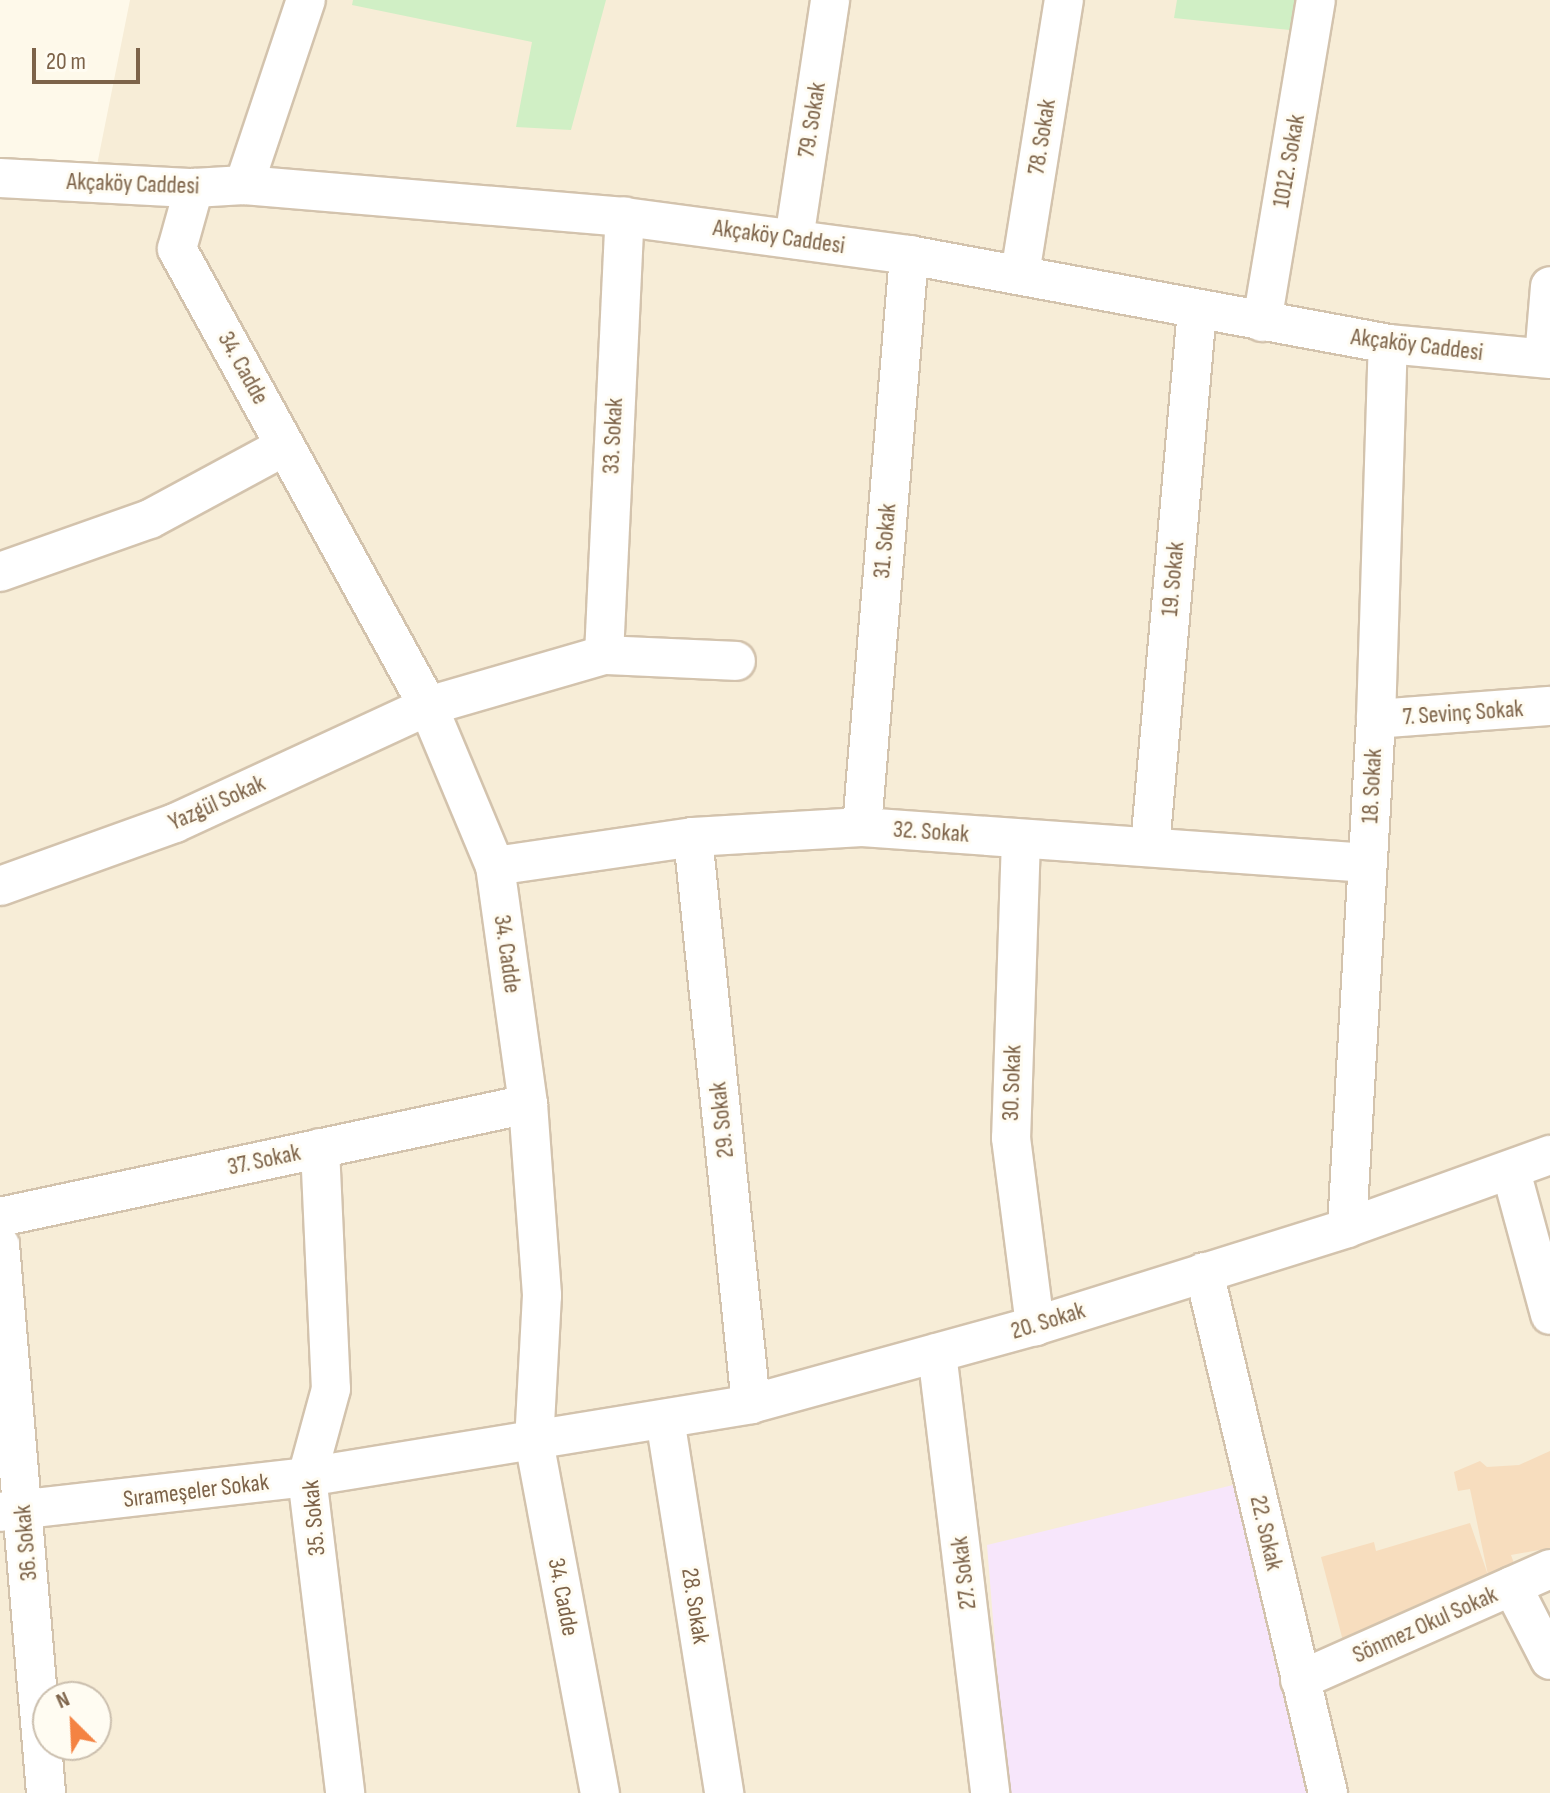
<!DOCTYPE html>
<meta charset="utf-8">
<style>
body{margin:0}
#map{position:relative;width:1550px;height:1793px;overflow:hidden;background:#fef9ea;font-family:"Sofia Sans Condensed",sans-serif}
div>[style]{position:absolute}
.residential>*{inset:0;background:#f7edd7}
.education>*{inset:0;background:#f7e6fb}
.green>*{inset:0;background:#d0efc5}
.building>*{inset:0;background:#f7ddbe}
.roads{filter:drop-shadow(2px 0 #d3c3ad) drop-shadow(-2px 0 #d3c3ad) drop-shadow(0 2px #d3c3ad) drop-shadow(0 -2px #d3c3ad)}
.minor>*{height:38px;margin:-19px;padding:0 19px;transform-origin:19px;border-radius:19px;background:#fff}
span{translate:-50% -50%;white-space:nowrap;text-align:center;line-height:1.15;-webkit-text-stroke:6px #fffcf2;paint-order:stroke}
.street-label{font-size:24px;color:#7d6349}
.north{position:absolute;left:32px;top:1681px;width:80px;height:80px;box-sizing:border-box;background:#fffcf2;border:2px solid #cbbfae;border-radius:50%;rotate:336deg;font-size:22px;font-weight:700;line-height:32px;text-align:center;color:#7d6349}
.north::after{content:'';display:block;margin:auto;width:28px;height:36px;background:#f48343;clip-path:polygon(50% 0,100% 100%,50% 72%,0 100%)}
.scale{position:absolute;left:32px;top:48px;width:108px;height:36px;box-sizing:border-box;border:4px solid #7d6349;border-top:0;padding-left:10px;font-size:24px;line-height:28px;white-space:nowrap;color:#7d6349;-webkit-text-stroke:6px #fffcf2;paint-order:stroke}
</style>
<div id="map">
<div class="residential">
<div style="clip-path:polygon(evenodd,130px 0,1550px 0,1550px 1793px,0 1793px,0 188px,97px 165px,130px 0,48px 1697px,96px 1697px,96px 1745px,48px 1745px,48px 1697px)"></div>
</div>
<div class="education">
<div style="clip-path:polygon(1233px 1485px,1308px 1793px,1007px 1793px,987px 1545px)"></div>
</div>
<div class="green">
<div style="clip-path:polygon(353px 0,606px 0,571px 130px,516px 127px,532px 42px,352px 5px)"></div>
<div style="clip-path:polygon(1177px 0,1295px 0,1290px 30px,1174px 18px)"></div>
</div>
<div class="building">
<div style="clip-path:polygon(1550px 1451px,1550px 1548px,1511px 1555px,1515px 1566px,1488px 1575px,1470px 1489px,1458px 1491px,1454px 1472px,1480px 1461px,1487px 1467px,1519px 1465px)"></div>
<div style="clip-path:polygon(1470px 1523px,1488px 1575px,1343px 1641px,1321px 1557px,1374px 1542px,1376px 1551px)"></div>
</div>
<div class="roads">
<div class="minor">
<div style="left:0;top:178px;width:194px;rotate:3deg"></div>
<div style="left:194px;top:188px;width:50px;rotate:-3.4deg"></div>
<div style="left:244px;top:185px;width:382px;rotate:4.8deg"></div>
<div style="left:625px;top:217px;width:287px;rotate:7.6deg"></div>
<div style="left:909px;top:255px;width:487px;rotate:10.5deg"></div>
<div style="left:1388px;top:344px;width:163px;rotate:5.3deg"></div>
<div style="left:244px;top:185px;width:195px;rotate:-71.5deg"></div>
<div style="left:194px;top:188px;width:63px;rotate:105.6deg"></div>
<div style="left:177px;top:249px;width:521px;rotate:61.22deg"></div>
<div style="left:428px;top:706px;width:173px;rotate:67.3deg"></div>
<div style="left:495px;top:866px;width:240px;rotate:82.1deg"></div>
<div style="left:528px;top:1104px;width:192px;rotate:85.8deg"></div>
<div style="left:542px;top:1295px;width:146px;rotate:93.1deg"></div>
<div style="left:534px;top:1441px;width:358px;rotate:79.4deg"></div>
<div style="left:794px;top:239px;width:242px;rotate:-81.4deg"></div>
<div style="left:1020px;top:274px;width:278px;rotate:-80.9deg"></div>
<div style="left:1262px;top:322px;width:326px;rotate:-80.5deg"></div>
<div style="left:1544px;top:358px;width:72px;rotate:-85.2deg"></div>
<div style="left:0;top:572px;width:159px;rotate:-19.5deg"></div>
<div style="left:150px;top:519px;width:153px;rotate:-28.4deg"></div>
<div style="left:604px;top:655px;width:132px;rotate:2.6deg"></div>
<div style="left:1376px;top:719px;width:174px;rotate:-4.3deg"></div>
<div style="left:862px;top:827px;width:574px;rotate:-85.3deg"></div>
<div style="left:693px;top:837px;width:570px;rotate:84.16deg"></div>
<div style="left:1021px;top:839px;width:299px;rotate:91.9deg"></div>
<div style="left:1011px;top:1138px;width:190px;rotate:82.7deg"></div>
<div style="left:1150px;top:847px;width:539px;rotate:-85deg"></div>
<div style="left:495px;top:866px;width:200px;rotate:-8.3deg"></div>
<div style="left:693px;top:837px;width:169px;rotate:-3.4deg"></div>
<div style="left:862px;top:827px;width:507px;rotate:4.07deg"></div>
<div style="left:0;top:886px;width:186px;rotate:-19.8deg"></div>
<div style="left:175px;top:823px;width:279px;rotate:-24.8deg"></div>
<div style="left:428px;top:706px;width:183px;rotate:-16.2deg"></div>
<div style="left:604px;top:655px;width:439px;rotate:-87.3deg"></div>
<div style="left:320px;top:1148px;width:241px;rotate:87.4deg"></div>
<div style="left:331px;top:1389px;width:91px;rotate:105.3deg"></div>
<div style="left:307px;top:1477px;width:318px;rotate:83.1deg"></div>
<div style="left:1511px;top:1171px;width:149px;rotate:74.8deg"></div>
<div style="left:0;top:1217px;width:540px;rotate:-12.08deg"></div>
<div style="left:1347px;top:1228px;width:510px;rotate:-86.74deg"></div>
<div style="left:1376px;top:719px;width:375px;rotate:-88.2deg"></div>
<div style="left:0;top:1245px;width:550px;rotate:85.2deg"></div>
<div style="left:1204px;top:1272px;width:536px;rotate:76.61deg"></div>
<div style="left:937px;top:1353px;width:443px;rotate:83.1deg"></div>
<div style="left:665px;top:1419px;width:379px;rotate:81deg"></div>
<div style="left:0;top:1512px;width:309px;rotate:-6.5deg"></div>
<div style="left:307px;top:1477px;width:450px;rotate:-9.3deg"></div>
<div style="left:751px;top:1404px;width:295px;rotate:-15.4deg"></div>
<div style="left:1035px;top:1326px;width:327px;rotate:-17.4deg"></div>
<div style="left:1347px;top:1228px;width:216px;rotate:-19.8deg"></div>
<div style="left:1512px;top:1586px;width:83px;rotate:62.8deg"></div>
<div style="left:1300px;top:1680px;width:274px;rotate:-23.9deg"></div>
</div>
</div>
<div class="street-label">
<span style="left:812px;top:120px;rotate:-81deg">79. Sokak</span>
<span style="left:1042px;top:137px;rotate:-81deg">78. Sokak</span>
<span style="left:1289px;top:161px;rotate:-80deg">1012. Sokak</span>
<span style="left:133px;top:184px;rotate:2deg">Akçaköy Caddesi</span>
<span style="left:779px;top:237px;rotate:8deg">Akçaköy Caddesi</span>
<span style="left:1417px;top:345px;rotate:7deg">Akçaköy Caddesi</span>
<span style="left:243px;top:368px;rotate:61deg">34. Cadde</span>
<span style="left:613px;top:436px;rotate:-87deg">33. Sokak</span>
<span style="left:885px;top:541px;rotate:-85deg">31. Sokak</span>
<span style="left:1173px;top:579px;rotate:-85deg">19. Sokak</span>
<span style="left:1463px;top:713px;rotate:-4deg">7. Sevinç Sokak</span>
<span style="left:1372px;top:786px;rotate:-87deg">18. Sokak</span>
<span style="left:217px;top:803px;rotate:-24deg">Yazgül Sokak</span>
<span style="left:931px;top:832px;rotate:4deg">32. Sokak</span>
<span style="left:507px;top:954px;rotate:82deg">34. Cadde</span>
<span style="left:1012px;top:1083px;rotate:-88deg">30. Sokak</span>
<span style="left:722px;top:1120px;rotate:-96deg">29. Sokak</span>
<span style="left:264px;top:1160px;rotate:-12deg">37. Sokak</span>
<span style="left:1048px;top:1321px;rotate:-17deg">20. Sokak</span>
<span style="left:196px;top:1491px;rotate:-7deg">Sırameşeler Sokak</span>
<span style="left:314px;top:1518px;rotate:-95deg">35. Sokak</span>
<span style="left:1266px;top:1533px;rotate:77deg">22. Sokak</span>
<span style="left:26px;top:1543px;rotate:-95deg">36. Sokak</span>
<span style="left:964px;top:1573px;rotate:-97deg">27. Sokak</span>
<span style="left:563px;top:1597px;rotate:79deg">34. Cadde</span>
<span style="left:695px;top:1606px;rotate:81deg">28. Sokak</span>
<span style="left:1425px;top:1625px;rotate:-24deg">Sönmez Okul Sokak</span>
</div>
<div class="north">N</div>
<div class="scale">20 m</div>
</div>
